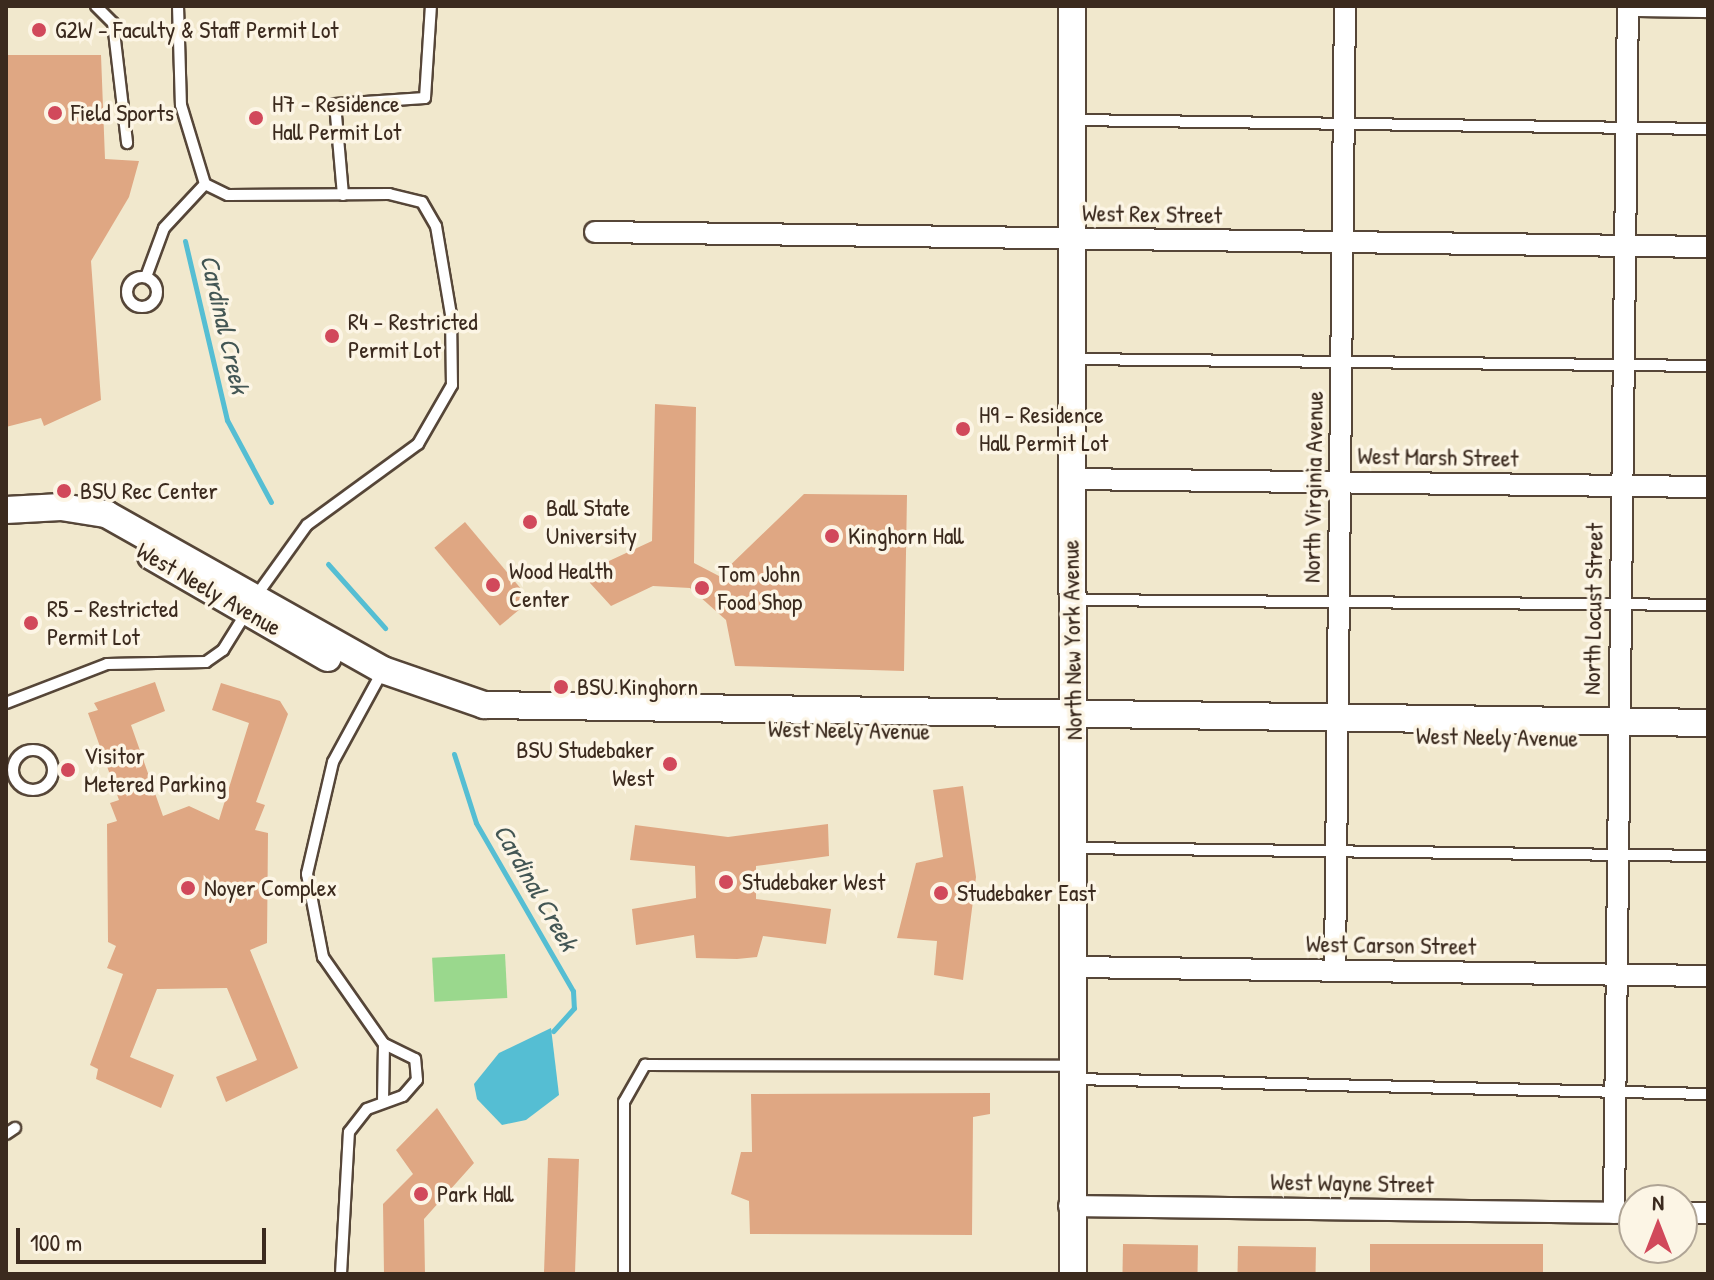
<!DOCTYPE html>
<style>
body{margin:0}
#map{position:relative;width:1714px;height:1280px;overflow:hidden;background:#f1e8cd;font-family:"Patrick Hand",sans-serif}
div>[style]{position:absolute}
.green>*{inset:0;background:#9ad88d;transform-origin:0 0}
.water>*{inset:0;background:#55bed3}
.stream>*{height:5px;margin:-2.5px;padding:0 2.5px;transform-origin:2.5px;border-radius:2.5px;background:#55bed3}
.building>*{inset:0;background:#dfa783;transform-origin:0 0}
.roads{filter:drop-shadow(2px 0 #564638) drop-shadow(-2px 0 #564638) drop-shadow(0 2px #564638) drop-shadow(0 -2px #564638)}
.service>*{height:10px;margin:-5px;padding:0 5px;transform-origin:5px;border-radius:5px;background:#fff}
.service>.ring{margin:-5px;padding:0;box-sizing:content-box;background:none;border:10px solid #fff;border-radius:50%}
.minor>*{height:20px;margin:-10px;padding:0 10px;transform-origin:10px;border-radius:10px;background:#fff}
.tertiary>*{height:26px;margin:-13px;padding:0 13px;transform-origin:13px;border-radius:13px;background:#fff}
.dots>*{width:22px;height:22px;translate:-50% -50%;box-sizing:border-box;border:4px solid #fcf5e5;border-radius:50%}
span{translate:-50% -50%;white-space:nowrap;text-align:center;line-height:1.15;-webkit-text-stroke:7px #fcf5e5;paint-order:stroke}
.poi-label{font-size:24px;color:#3b2a1e}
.left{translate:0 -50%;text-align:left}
.right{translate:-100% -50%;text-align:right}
.street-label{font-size:24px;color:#3b2a1e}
.water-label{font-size:26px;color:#435654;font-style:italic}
.frame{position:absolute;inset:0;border:8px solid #3b2a1e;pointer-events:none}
.north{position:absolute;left:1618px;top:1184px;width:80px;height:80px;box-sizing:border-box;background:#fcf5e5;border:2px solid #afa495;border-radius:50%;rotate:0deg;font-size:22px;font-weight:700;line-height:32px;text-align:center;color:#3b2a1e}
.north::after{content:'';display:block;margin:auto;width:28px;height:36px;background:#d1495b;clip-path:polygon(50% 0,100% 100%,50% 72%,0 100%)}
.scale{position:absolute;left:16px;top:1228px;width:250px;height:36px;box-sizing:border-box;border:4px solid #3b2a1e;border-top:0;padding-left:10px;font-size:24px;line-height:28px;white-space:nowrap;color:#3b2a1e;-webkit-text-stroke:6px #fcf5e5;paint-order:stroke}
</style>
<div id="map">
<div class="green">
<div style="left:505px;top:954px;width:44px;height:73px;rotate:87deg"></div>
</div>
<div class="water">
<div style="clip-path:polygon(551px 1028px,559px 1095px,526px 1120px,502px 1125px,477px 1099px,474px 1084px,499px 1053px)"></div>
</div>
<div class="stream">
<div style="left:185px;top:241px;width:184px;rotate:76.8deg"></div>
<div style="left:227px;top:420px;width:93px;rotate:61.8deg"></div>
<div style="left:328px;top:564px;width:86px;rotate:48.3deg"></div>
<div style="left:454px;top:754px;width:72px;rotate:72.3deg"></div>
<div style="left:476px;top:823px;width:194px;rotate:60deg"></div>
<div style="left:573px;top:991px;width:17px;rotate:87deg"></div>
<div style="left:574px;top:1008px;width:31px;rotate:132deg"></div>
</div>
<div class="building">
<div style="clip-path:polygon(6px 55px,101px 55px,105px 159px,139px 161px,129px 197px,91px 261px,101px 400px,44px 426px,41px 418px,6px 427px)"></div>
<div style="clip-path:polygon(655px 404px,696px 407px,694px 563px,719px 576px,804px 494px,907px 495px,904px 671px,735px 666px,726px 620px,690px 588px,653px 586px,611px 606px,590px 583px,596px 567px,652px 541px)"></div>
<div style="left:465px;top:522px;width:102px;height:40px;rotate:50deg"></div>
<div style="clip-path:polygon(155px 682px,165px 711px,131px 725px,163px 816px,189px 806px,219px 820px,249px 723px,212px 710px,221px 683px,280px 701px,288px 714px,256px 802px,265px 805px,255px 830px,268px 833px,267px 943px,250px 950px,298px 1068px,226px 1102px,216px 1077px,257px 1060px,227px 988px,157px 989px,130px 1057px,174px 1075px,161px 1108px,96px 1079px,98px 1069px,90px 1065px,123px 974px,107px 968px,116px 946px,108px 942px,107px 824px,117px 821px,110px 803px,119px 800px,88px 713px,98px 710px,94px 703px)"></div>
<div style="clip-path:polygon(963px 786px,976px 877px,963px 980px,934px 975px,937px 941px,897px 938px,916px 863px,943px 857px,933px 790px)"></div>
<div style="clip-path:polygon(828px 824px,829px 856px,756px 866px,756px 899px,831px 909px,826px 944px,763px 936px,757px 957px,737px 959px,696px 958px,694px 935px,636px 945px,632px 909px,696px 898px,695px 866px,630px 860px,635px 825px,728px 837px)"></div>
<div style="clip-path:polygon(990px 1093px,990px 1114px,973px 1117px,972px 1235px,750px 1234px,749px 1201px,731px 1194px,741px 1152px,752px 1152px,751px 1094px)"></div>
<div style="clip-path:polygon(437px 1108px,474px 1163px,424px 1219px,425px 1274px,384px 1274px,383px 1204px,413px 1174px,396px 1150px)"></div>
<div style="left:548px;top:1158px;width:31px;height:116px;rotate:2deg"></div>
<div style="left:1123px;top:1244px;width:75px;height:30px;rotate:1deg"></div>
<div style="left:1370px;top:1244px;width:173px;height:30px"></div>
<div style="left:1238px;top:1246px;width:78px;height:28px;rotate:1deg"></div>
</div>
<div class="roads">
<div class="service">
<div style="left:96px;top:6px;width:24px;rotate:45deg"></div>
<div style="left:113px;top:23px;width:121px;rotate:83.3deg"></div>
<div style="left:178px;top:6px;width:99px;rotate:88.3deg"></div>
<div style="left:181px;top:105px;width:83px;rotate:73.1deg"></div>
<div style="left:205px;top:184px;width:25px;rotate:26deg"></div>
<div style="left:228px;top:195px;width:161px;rotate:-0.4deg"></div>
<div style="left:389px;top:194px;width:34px;rotate:14deg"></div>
<div style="left:422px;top:202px;width:28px;rotate:60deg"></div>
<div style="left:436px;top:226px;width:90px;rotate:80.4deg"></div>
<div style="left:451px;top:315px;width:70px;rotate:89.2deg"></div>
<div style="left:452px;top:385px;width:68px;rotate:120deg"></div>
<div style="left:418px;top:444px;width:137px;rotate:143.9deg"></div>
<div style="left:307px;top:525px;width:87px;rotate:125.7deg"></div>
<div style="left:1073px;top:120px;width:635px;rotate:0.81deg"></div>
<div style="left:343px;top:195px;width:91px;rotate:-95deg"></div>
<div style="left:335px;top:104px;width:90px;rotate:-3.8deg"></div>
<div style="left:425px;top:98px;width:92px;rotate:-86.3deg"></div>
<div class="ring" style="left:127px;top:277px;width:20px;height:20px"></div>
<div style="left:146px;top:277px;width:52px;rotate:-69.8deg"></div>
<div style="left:164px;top:228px;width:60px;rotate:-47deg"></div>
<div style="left:1074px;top:359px;width:634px;rotate:0.63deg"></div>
<div style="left:1074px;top:600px;width:634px;rotate:0.45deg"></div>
<div style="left:382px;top:672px;width:102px;rotate:118.6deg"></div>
<div style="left:333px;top:762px;width:115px;rotate:103.1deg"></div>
<div style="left:307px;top:874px;width:85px;rotate:79.1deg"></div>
<div style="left:323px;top:957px;width:106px;rotate:55deg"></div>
<div style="left:384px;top:1044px;width:55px;rotate:91deg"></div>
<div style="left:6px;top:703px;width:108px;rotate:-21.1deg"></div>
<div style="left:107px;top:664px;width:99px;rotate:-1.2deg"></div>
<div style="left:206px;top:662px;width:21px;rotate:-35deg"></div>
<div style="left:223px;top:650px;width:44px;rotate:-58.1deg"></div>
<div class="ring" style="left:13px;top:750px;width:30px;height:30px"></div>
<div style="left:1074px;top:848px;width:634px;rotate:0.72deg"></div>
<div style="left:1075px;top:1079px;width:633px;rotate:1.36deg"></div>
<div style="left:6px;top:1134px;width:11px;rotate:-34deg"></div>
<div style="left:341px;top:1274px;width:142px;rotate:-86.8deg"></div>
<div style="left:349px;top:1132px;width:29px;rotate:-52deg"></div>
<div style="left:367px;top:1109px;width:38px;rotate:-20deg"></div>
<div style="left:403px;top:1096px;width:21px;rotate:-49deg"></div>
<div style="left:417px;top:1080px;width:21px;rotate:-95deg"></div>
<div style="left:415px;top:1059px;width:34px;rotate:-154deg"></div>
<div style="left:624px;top:1274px;width:172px;rotate:-90deg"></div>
<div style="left:624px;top:1102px;width:43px;rotate:-60.4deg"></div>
<div style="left:645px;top:1065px;width:427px;rotate:0.1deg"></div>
</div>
<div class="minor">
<div style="left:1632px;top:6px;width:76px;rotate:0.8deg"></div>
<div style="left:595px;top:232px;width:1113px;rotate:0.77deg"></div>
<div style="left:1071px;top:479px;width:637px;rotate:0.72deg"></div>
<div style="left:1074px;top:967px;width:634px;rotate:0.81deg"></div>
<div style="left:1335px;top:970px;width:964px;rotate:-89.41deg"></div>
<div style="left:1069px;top:1206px;width:565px;rotate:0.71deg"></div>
<div style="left:1614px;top:1213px;width:1207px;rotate:-89.34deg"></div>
<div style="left:1682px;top:1213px;width:26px"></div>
</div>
<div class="tertiary">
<div style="left:1072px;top:6px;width:1268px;rotate:89.95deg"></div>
<div style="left:6px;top:510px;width:55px;rotate:-3.1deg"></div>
<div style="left:61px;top:507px;width:46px;rotate:8.8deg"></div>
<div style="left:106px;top:514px;width:318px;rotate:29.4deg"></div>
<div style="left:383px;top:670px;width:107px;rotate:19.1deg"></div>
<div style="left:484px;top:705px;width:1224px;rotate:0.84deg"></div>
<div style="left:151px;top:556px;width:204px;rotate:30deg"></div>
</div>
</div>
<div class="dots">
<div style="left:39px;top:30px;background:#d1495b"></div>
<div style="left:55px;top:113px;background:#d1495b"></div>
<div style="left:256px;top:118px;background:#d1495b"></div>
<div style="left:332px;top:336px;background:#d1495b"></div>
<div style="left:963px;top:429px;background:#d1495b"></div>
<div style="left:64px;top:491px;background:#d1495b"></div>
<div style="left:530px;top:522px;background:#d1495b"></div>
<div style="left:832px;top:536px;background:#d1495b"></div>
<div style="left:493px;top:585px;background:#d1495b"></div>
<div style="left:702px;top:588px;background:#d1495b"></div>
<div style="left:31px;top:623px;background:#d1495b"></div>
<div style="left:561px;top:687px;background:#d1495b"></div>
<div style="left:670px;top:764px;background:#d1495b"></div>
<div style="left:68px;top:770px;background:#d1495b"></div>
<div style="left:726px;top:882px;background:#d1495b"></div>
<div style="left:188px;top:888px;background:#d1495b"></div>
<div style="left:941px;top:893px;background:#d1495b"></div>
<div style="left:421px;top:1194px;background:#d1495b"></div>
</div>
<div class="poi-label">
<span class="left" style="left:55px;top:30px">G2W - Faculty &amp; Staff Permit Lot</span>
<span class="left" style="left:272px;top:118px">H7 - Residence<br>Hall Permit Lot</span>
<span class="left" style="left:71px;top:113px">Field Sports</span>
<span class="left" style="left:348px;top:336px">R4 - Restricted<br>Permit Lot</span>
<span class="left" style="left:979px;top:429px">H9 - Residence<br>Hall Permit Lot</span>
<span class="left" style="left:80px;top:491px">BSU Rec Center</span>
<span class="left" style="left:546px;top:522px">Ball State<br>University</span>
<span class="left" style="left:848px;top:536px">Kinghorn Hall</span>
<span class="left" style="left:509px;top:585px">Wood Health<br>Center</span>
<span class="left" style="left:718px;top:588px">Tom John<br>Food Shop</span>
<span class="left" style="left:47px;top:623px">R5 - Restricted<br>Permit Lot</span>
<span class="left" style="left:577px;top:687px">BSU Kinghorn</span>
<span class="right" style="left:654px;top:764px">BSU Studebaker<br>West</span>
<span class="left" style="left:84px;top:770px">Visitor<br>Metered Parking</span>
<span class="left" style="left:742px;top:882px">Studebaker West</span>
<span class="left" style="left:204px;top:888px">Noyer Complex</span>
<span class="left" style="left:957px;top:893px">Studebaker East</span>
<span class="left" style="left:437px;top:1194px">Park Hall</span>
</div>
<div class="street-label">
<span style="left:1152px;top:214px;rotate:1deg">West Rex Street</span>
<span style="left:1438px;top:457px;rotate:1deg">West Marsh Street</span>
<span style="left:1313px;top:487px;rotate:-89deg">North Virginia Avenue</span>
<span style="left:209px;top:589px;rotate:30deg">West Neely Avenue</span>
<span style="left:1593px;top:609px;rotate:-89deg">North Locust Street</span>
<span style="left:1072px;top:640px;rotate:-91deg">North New York Avenue</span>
<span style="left:849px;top:730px;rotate:1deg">West Neely Avenue</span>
<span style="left:1497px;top:737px;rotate:1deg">West Neely Avenue</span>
<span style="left:1391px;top:945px;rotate:1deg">West Carson Street</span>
<span style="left:1352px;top:1183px;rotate:1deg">West Wayne Street</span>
</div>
<div class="water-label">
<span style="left:225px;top:324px;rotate:77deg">Cardinal Creek</span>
<span style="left:536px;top:887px;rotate:60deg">Cardinal Creek</span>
</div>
<div class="frame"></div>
<div class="north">N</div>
<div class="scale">100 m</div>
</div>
